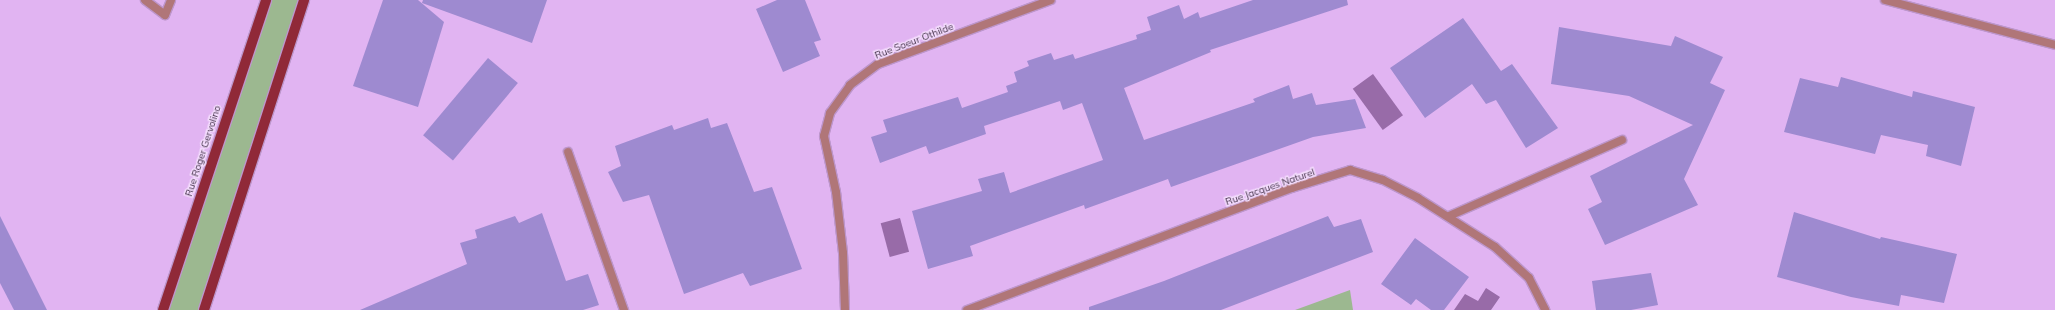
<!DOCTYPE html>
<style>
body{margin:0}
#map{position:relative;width:2055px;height:310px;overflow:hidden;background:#e1b4f2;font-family:Mulish,sans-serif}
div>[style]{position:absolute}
.green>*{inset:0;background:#9cb890}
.water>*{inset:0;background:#986ba8;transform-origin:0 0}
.building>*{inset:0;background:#9e8ad0;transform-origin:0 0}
.roads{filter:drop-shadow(1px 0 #bd96cc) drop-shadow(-1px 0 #bd96cc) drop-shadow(0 1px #bd96cc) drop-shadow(0 -1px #bd96cc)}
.service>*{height:8px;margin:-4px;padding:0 4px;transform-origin:4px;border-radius:4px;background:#b07678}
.minor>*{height:8px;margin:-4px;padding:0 4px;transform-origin:4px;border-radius:4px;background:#b07678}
.primary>*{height:10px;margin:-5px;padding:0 5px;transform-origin:5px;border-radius:5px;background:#902938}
span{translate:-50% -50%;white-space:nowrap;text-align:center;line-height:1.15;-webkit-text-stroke:3px #f5defe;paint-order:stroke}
.street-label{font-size:10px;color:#3d2b44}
</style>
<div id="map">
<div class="green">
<div style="clip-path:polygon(266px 0,304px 0,204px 310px,163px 310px)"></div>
<div style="clip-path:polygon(1350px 290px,1353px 310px,1295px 310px)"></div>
</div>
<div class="water">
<div style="left:1373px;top:74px;width:51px;height:25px;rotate:54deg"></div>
<div style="left:900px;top:218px;width:35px;height:20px;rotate:75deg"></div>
<div style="clip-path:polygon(1486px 288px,1500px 297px,1491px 310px,1454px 310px,1465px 294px,1478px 301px)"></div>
</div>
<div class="building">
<div style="clip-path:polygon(383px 0,418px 0,444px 22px,418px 107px,353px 86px)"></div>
<div style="clip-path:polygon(423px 0,547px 0,532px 43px,422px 3px)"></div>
<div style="clip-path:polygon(777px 0,805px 0,821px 40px,814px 42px,820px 56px,783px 72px,756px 9px)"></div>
<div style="clip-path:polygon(1253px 0,1347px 0,1348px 5px,1210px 50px,1211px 52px,1124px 88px,1144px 140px,1255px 102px,1253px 99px,1289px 85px,1293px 99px,1312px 93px,1316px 105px,1355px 99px,1366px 128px,1313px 137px,1171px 187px,1168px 179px,1085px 209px,1084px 205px,970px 246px,973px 256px,928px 269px,912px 211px,982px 191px,978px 179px,1004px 172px,1010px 193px,1103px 160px,1082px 103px,1063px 110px,1060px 101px,984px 126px,986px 134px,929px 154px,926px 146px,880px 163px,871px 137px,887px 132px,883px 120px,958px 97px,962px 108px,1008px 92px,1006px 86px,1017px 82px,1014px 72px,1029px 66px,1027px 61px,1051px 53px,1054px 60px,1073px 54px,1075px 59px,1137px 39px,1136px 35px,1151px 30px,1147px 17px,1179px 5px,1184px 19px,1198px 12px,1200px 18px)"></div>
<div style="clip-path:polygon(1463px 18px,1501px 71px,1512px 64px,1558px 128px,1526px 148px,1496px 100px,1486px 104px,1472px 84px,1425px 118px,1390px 68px)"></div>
<div style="clip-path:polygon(1559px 27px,1671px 46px,1675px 36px,1723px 57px,1710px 83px,1725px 90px,1684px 179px,1698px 205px,1605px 245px,1588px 209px,1602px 202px,1590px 176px,1693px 125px,1629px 96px,1551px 84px)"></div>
<div style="left:488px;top:58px;width:39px;height:101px;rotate:40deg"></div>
<div style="clip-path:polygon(1841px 77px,1912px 97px,1913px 91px,1975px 107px,1961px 166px,1926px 156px,1928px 145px,1881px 135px,1875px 154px,1784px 132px,1800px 78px,1838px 87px)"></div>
<div style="clip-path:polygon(708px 118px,711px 128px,727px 123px,754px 192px,772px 187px,802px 269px,750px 286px,743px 273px,684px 294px,649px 195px,623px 202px,608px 172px,621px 166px,615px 146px,672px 125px,674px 130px)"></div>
<div style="clip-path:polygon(1794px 212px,1880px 239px,1881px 237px,1957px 254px,1944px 303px,1901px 295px,1899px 306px,1851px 297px,1777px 277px)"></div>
<div style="clip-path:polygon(542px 213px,566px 281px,588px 274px,599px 305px,583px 310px,360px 310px,467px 264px,460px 243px,477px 238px,475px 230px,515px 216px,519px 223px)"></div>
<div style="clip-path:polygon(0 216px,47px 310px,14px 310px,0 283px)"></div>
<div style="clip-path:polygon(1328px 216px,1334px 227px,1361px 219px,1373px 252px,1221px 310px,1089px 310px,1089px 307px,1164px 281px)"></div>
<div style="clip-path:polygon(1415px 238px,1469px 277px,1444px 310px,1431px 310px,1416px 299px,1411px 305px,1381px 284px)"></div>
<div style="clip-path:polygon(1651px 273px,1658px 305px,1631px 310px,1596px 310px,1592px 281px)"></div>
</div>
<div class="roads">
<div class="service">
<div style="left:145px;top:0;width:25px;rotate:37deg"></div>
<div style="left:165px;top:15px;width:16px;rotate:-68deg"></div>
<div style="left:1449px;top:216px;width:189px;rotate:-23.7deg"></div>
</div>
<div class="minor">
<div style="left:1885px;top:0;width:176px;rotate:14.8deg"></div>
<div style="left:568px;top:152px;width:168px;rotate:70.5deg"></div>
<div style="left:845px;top:310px;width:57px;rotate:-92deg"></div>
<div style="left:843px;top:253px;width:61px;rotate:-96.5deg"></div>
<div style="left:836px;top:192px;width:57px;rotate:-102.1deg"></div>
<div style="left:824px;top:136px;width:24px;rotate:-75deg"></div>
<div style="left:830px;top:113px;width:34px;rotate:-54deg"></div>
<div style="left:850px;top:85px;width:35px;rotate:-37deg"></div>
<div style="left:878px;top:64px;width:184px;rotate:-20.3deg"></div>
<div style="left:967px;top:310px;width:347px;rotate:-20.6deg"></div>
<div style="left:1292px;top:188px;width:61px;rotate:-17.2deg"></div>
<div style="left:1350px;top:170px;width:34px;rotate:17deg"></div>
<div style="left:1383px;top:180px;width:39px;rotate:27deg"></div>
<div style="left:1418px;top:198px;width:91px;rotate:32.5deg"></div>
<div style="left:1495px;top:247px;width:46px;rotate:42.4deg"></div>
<div style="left:1529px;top:278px;width:36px;rotate:63deg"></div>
</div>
<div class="primary">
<div style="left:163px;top:310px;width:327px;rotate:-71.6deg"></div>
<div style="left:204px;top:310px;width:326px;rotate:-72.1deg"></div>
</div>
</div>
<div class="street-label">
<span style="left:914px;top:41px;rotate:-21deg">Rue Soeur Othilde</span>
<span style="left:203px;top:151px;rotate:-72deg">Rue Roger Gervolino</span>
<span style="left:1270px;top:187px;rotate:-19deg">Rue Jacques Naturel</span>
</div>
</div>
